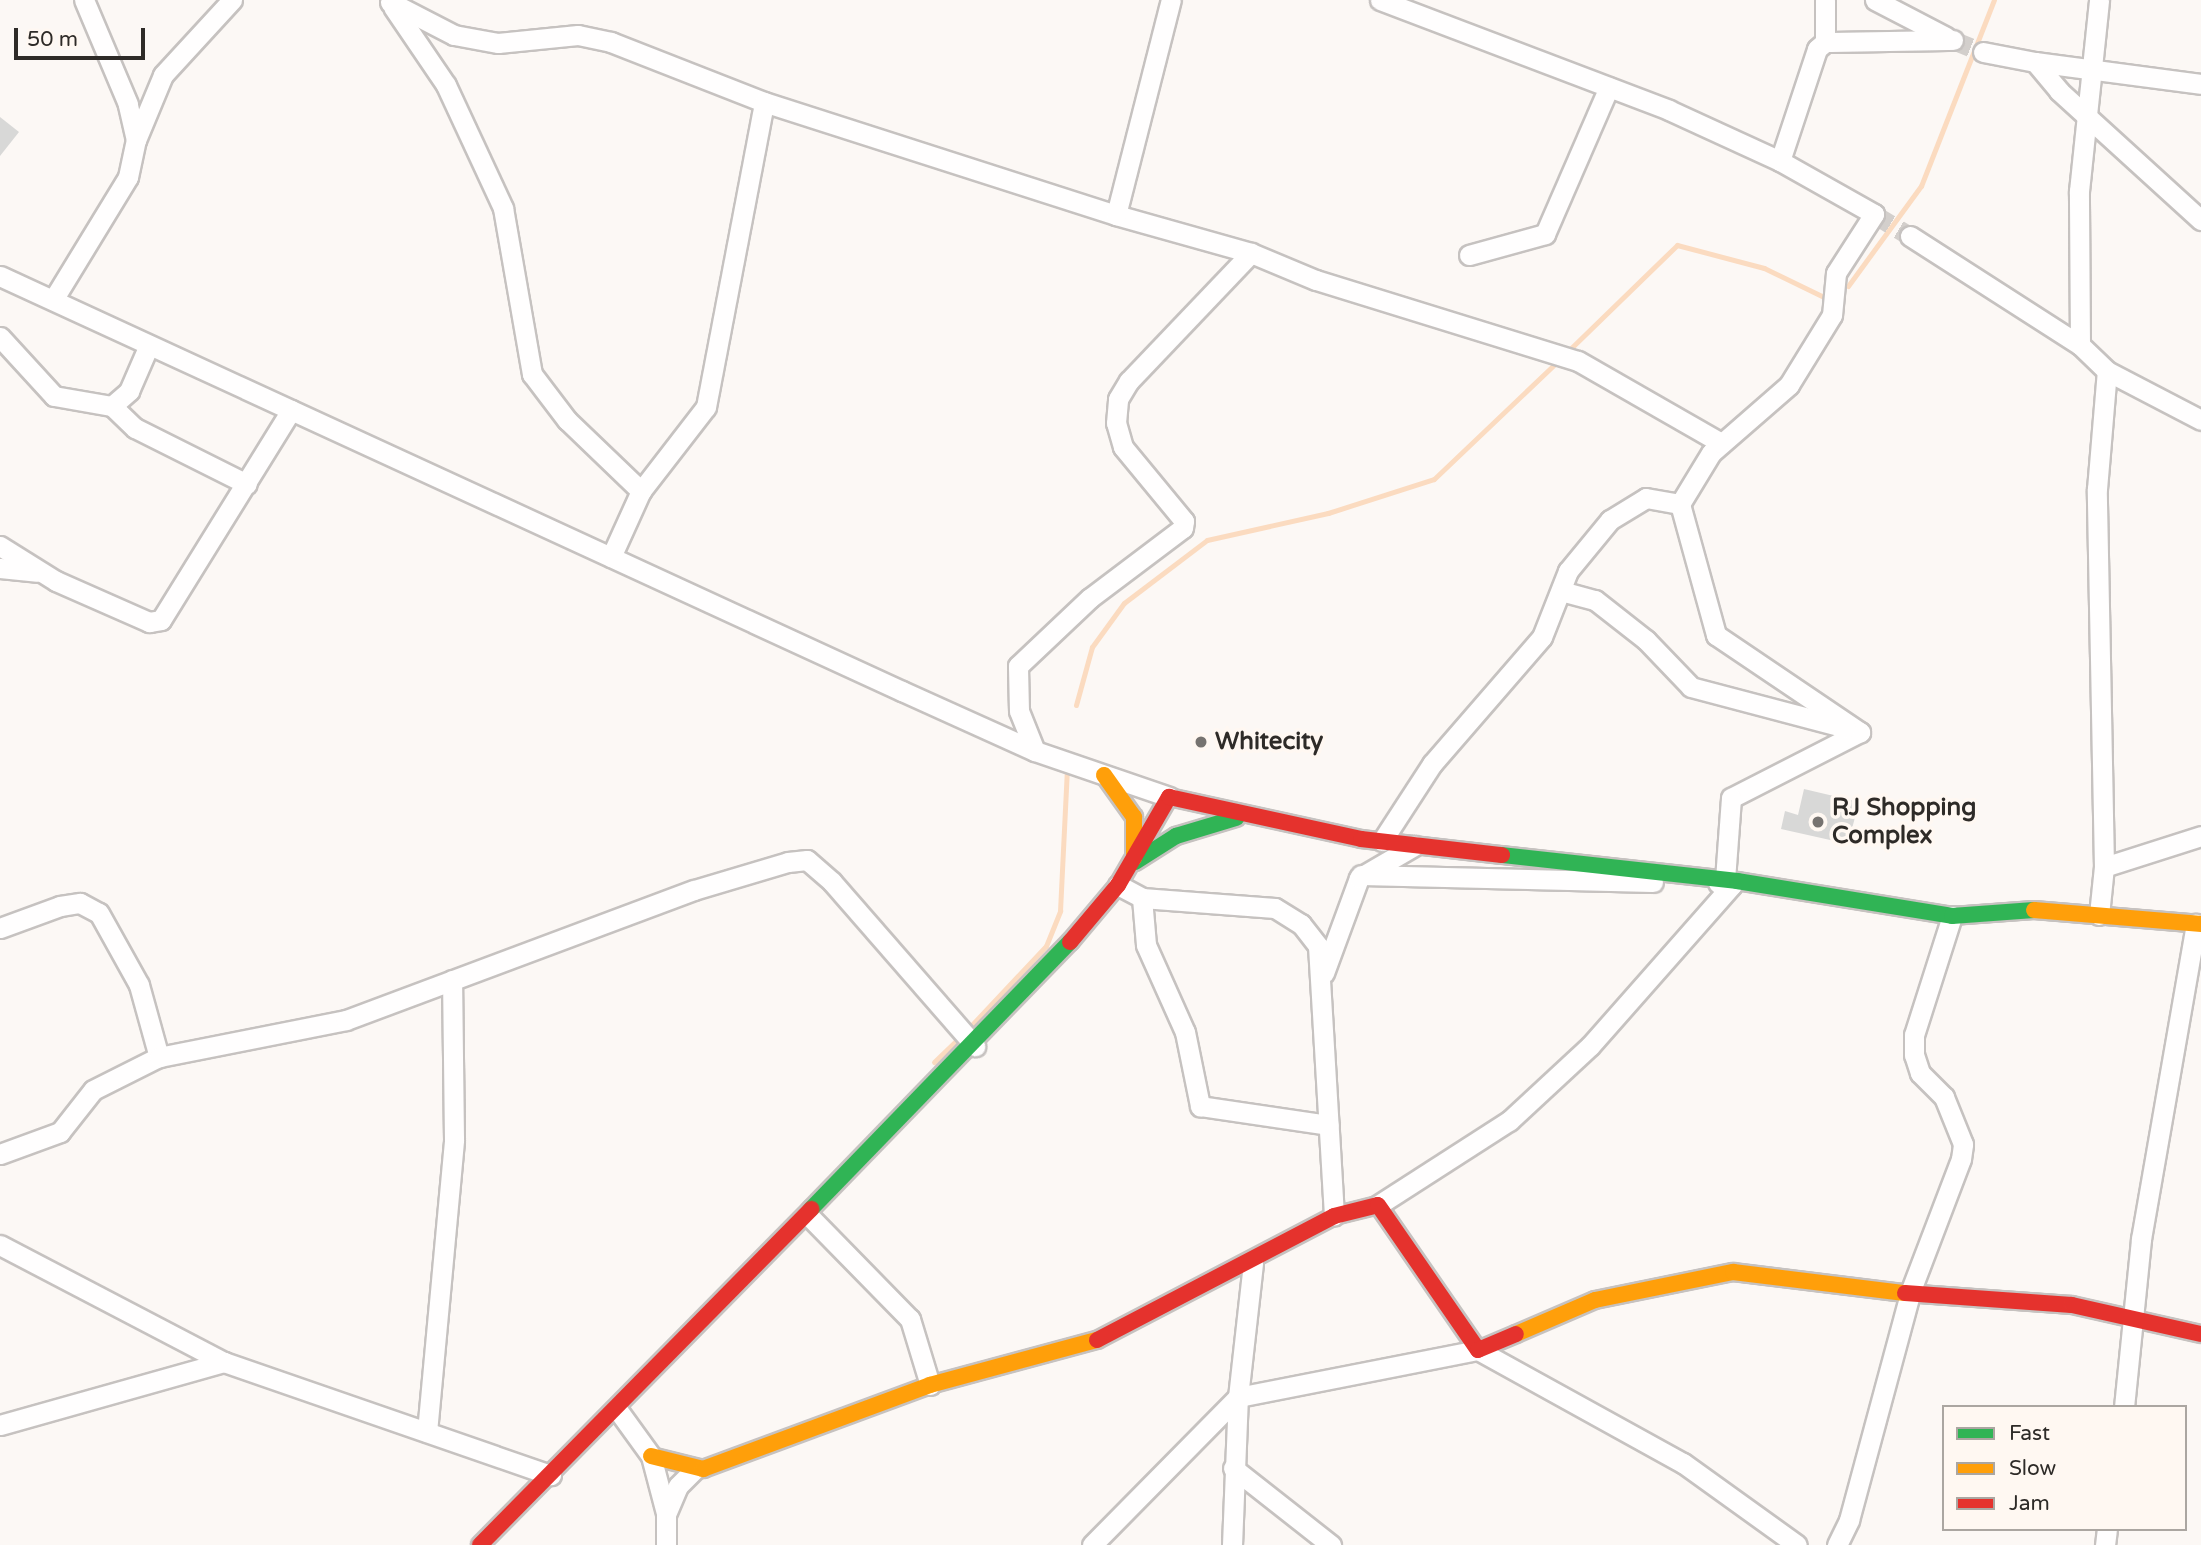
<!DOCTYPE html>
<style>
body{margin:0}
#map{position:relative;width:2201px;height:1545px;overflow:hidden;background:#fcf8f5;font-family:"Varela Round",sans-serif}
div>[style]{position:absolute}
.stream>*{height:5px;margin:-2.5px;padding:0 2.5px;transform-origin:2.5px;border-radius:2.5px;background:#fbdbc0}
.building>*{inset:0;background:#d8d8d7}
.street-tunnel>*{height:19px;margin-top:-9.5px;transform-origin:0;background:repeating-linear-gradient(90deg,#d3cfcc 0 19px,transparent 0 29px)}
.roads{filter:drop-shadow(2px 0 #c6c2c0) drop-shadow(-2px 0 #c6c2c0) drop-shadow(0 2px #c6c2c0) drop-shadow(0 -2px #c6c2c0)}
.street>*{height:19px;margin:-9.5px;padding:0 9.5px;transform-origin:9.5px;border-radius:9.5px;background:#fffefe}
.fast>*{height:16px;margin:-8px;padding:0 8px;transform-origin:8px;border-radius:8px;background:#30b455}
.slow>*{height:16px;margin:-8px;padding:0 8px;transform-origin:8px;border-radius:8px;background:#ff9f0a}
.jam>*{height:16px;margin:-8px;padding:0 8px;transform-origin:8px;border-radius:8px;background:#e5322d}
.dots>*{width:19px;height:19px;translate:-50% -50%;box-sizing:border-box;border:4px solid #fff8f2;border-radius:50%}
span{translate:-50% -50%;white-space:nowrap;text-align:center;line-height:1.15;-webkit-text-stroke:7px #fff8f2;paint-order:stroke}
.poi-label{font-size:24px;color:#2e2b28;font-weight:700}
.left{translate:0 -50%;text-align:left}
.legend{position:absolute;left:1942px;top:1405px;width:245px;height:126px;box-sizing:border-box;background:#fff8f2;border:2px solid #aba6a1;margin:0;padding:9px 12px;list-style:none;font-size:21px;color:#2e2b28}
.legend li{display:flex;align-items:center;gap:14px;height:35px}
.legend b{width:35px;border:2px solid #aba6a1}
.scale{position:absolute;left:14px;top:28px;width:131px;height:32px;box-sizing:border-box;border:4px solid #2e2b28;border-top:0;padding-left:9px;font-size:21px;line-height:24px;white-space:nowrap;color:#2e2b28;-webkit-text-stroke:5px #fff8f2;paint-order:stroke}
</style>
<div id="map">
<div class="stream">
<div style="left:1848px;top:286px;width:124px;rotate:-53.9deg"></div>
<div style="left:1921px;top:186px;width:200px;rotate:-68.6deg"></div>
<div style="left:1566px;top:353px;width:155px;rotate:-44.2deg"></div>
<div style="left:1677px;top:245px;width:90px;rotate:14.8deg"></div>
<div style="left:1764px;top:268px;width:67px;rotate:25.8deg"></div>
<div style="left:1076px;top:705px;width:60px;rotate:-74.6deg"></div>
<div style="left:1092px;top:647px;width:54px;rotate:-54deg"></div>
<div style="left:1124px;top:603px;width:104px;rotate:-37.2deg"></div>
<div style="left:1207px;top:540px;width:124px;rotate:-12.6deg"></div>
<div style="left:1328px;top:513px;width:111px;rotate:-17.8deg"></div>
<div style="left:1434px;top:479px;width:173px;rotate:-43.6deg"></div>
<div style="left:967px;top:1030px;width:115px;rotate:-46.8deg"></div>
<div style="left:1046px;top:946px;width:38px;rotate:-68deg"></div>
<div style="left:1060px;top:911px;width:141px;rotate:-87.2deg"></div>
<div style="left:934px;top:1062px;width:36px;rotate:-44deg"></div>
</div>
<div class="building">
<div style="clip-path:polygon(0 117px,19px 132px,0 156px)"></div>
<div style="clip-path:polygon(1804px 789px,1859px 802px,1848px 844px,1781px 829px,1785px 811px,1798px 815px)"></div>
</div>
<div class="street-tunnel">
<div style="left:1953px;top:40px;width:32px;rotate:22deg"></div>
<div style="left:1874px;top:214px;width:42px;rotate:31.4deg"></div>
</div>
<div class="roads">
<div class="street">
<div style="left:1380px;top:0;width:309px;rotate:20.8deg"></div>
<div style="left:1669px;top:110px;width:122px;rotate:24.7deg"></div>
<div style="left:1780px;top:161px;width:108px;rotate:29.4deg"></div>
<div style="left:1874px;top:214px;width:70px;rotate:122.8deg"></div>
<div style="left:1836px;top:273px;width:42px;rotate:95.4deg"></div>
<div style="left:1832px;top:315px;width:82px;rotate:121.6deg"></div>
<div style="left:1789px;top:385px;width:103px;rotate:138.9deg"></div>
<div style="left:1711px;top:453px;width:60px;rotate:121.3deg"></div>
<div style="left:1680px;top:504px;width:136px;rotate:74.6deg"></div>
<div style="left:1716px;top:635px;width:174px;rotate:34deg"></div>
<div style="left:1860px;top:732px;width:145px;rotate:152.9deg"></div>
<div style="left:1731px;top:798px;width:81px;rotate:94.2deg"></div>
<div style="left:1875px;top:0;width:80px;rotate:27.5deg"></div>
<div style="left:390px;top:2px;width:72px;rotate:27.3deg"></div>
<div style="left:454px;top:35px;width:45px;rotate:10.3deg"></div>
<div style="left:498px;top:43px;width:80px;rotate:-5.7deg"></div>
<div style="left:578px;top:35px;width:34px;rotate:12deg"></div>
<div style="left:611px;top:42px;width:164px;rotate:21.4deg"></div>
<div style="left:764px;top:102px;width:370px;rotate:17.8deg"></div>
<div style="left:1116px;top:215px;width:140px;rotate:15.7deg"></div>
<div style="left:1251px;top:253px;width:70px;rotate:22.6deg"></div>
<div style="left:1316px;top:280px;width:274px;rotate:17.2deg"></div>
<div style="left:1578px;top:361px;width:165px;rotate:29.8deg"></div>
<div style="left:393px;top:7px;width:94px;rotate:55.8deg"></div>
<div style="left:446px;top:85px;width:136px;rotate:65.1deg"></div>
<div style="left:503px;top:208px;width:169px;rotate:80.1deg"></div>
<div style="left:532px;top:374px;width:58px;rotate:52.7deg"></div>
<div style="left:567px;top:420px;width:103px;rotate:43.8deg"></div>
<div style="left:1825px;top:42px;width:42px;rotate:-90deg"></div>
<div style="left:1983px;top:52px;width:53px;rotate:10.9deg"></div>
<div style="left:2035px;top:62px;width:38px;rotate:50deg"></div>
<div style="left:2059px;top:91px;width:192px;rotate:42.3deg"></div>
<div style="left:2035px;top:62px;width:167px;rotate:7.5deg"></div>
<div style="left:136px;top:140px;width:70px;rotate:-67.4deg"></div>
<div style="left:163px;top:75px;width:102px;rotate:-47.4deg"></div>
<div style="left:1780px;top:161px;width:118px;rotate:-71.7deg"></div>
<div style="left:1817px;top:49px;width:11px;rotate:-41deg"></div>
<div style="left:1825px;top:42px;width:128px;rotate:-0.9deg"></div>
<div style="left:1116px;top:215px;width:222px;rotate:-75.7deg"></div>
<div style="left:1910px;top:236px;width:202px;rotate:32.7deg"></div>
<div style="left:2080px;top:345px;width:37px;rotate:44deg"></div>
<div style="left:2107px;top:371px;width:106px;rotate:27.5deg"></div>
<div style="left:1469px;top:255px;width:79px;rotate:-15.4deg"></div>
<div style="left:1545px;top:234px;width:160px;rotate:-66.5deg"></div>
<div style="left:0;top:276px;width:993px;rotate:24.71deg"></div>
<div style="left:902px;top:691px;width:146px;rotate:24.3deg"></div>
<div style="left:1035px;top:751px;width:142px;rotate:18.9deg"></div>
<div style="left:53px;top:300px;width:144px;rotate:-58.6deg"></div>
<div style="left:128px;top:177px;width:38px;rotate:-78deg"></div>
<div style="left:136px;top:140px;width:37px;rotate:-103deg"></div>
<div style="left:128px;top:104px;width:113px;rotate:-112.9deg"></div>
<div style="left:0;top:337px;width:80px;rotate:47.5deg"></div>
<div style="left:54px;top:396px;width:59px;rotate:9.8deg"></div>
<div style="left:112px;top:406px;width:23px;rotate:-41deg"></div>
<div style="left:129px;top:391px;width:50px;rotate:-66.5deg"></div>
<div style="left:2080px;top:345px;width:154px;rotate:-90.4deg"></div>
<div style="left:2079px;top:191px;width:192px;rotate:-84deg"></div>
<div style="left:112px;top:406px;width:32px;rotate:44deg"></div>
<div style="left:135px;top:428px;width:125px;rotate:26.6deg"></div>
<div style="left:0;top:546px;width:66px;rotate:32deg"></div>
<div style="left:56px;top:581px;width:102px;rotate:23.8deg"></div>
<div style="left:149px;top:622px;width:12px;rotate:-9deg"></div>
<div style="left:161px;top:620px;width:247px;rotate:-58.2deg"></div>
<div style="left:611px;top:557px;width:72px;rotate:-65.6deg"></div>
<div style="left:641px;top:491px;width:106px;rotate:-52.3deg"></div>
<div style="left:706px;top:407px;width:310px;rotate:-79.2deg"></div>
<div style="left:0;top:568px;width:37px;rotate:6deg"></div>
<div style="left:1561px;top:591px;width:35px;rotate:15deg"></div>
<div style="left:1595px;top:600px;width:65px;rotate:38.1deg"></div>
<div style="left:1646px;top:640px;width:65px;rotate:46.2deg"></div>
<div style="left:1691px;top:687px;width:160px;rotate:14.8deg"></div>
<div style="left:1035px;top:751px;width:43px;rotate:-111.8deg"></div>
<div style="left:1019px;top:711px;width:45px;rotate:-91.3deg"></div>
<div style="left:1018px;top:666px;width:99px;rotate:-43.4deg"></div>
<div style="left:1090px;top:598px;width:116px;rotate:-37deg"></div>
<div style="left:1183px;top:528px;width:7px;rotate:-82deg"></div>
<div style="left:1184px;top:521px;width:96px;rotate:-129.5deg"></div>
<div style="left:1123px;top:447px;width:25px;rotate:-106deg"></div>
<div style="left:1116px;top:423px;width:24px;rotate:-85deg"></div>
<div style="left:1118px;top:399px;width:21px;rotate:-59deg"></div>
<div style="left:1129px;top:381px;width:177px;rotate:-46.4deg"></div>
<div style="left:1382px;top:841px;width:92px;rotate:-57deg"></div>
<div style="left:1432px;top:764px;width:168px;rotate:-49.1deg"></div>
<div style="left:1542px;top:637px;width:71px;rotate:-68.5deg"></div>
<div style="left:1568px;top:571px;width:66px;rotate:-50.5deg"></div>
<div style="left:1610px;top:520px;width:42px;rotate:-31.4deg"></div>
<div style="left:1646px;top:498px;width:35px;rotate:10deg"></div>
<div style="left:2104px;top:867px;width:102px;rotate:-17.7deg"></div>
<div style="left:1361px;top:875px;width:292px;rotate:1.4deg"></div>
<div style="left:1118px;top:885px;width:27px;rotate:28deg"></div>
<div style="left:1142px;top:898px;width:133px;rotate:4.3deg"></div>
<div style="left:1275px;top:908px;width:31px;rotate:32deg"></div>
<div style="left:1301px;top:924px;width:28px;rotate:52deg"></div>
<div style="left:1318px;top:946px;width:270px;rotate:86.6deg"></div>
<div style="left:1142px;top:898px;width:47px;rotate:85.1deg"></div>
<div style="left:1146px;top:945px;width:95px;rotate:65.9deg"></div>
<div style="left:1185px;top:1032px;width:76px;rotate:78.5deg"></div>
<div style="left:1200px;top:1106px;width:130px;rotate:8.4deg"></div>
<div style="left:2099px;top:915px;width:48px;rotate:-84.1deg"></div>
<div style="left:2104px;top:867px;width:378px;rotate:-91.1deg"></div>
<div style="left:2097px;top:489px;width:118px;rotate:-85.2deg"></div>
<div style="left:0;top:928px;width:64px;rotate:-20.1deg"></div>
<div style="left:60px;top:906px;width:20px;rotate:-9deg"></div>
<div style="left:80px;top:903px;width:21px;rotate:28deg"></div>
<div style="left:99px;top:913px;width:82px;rotate:60.9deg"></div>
<div style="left:139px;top:985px;width:75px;rotate:74.5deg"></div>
<div style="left:1324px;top:973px;width:101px;rotate:-69.8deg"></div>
<div style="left:1359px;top:878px;width:64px;rotate:-30.2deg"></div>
<div style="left:0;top:1154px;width:64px;rotate:-20.1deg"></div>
<div style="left:60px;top:1132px;width:53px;rotate:-51.8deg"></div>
<div style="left:93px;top:1090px;width:74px;rotate:-26.6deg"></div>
<div style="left:159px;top:1057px;width:191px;rotate:-11.2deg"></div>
<div style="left:346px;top:1020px;width:371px;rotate:-20.5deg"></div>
<div style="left:694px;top:890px;width:98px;rotate:-16.6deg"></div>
<div style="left:788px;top:862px;width:19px;rotate:-6deg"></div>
<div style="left:807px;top:860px;width:33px;rotate:41deg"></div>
<div style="left:832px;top:882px;width:218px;rotate:48.9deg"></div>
<div style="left:1378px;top:1205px;width:156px;rotate:-32.7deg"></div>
<div style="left:1509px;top:1121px;width:110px;rotate:-42.8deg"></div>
<div style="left:1590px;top:1046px;width:215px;rotate:-48.6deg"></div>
<div style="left:1732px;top:885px;width:14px;rotate:-172deg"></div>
<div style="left:808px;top:1215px;width:146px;rotate:45.6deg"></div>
<div style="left:910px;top:1319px;width:69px;rotate:73.1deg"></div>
<div style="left:0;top:1245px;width:253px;rotate:27.6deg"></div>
<div style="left:224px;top:1362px;width:346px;rotate:19.1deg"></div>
<div style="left:2124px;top:1407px;width:169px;rotate:-84.2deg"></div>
<div style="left:2141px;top:1239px;width:320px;rotate:-80.1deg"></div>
<div style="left:617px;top:1409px;width:58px;rotate:54.1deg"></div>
<div style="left:651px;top:1456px;width:59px;rotate:75.3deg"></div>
<div style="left:666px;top:1513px;width:32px;rotate:90deg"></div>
<div style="left:0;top:1425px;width:233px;rotate:-15.7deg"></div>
<div style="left:427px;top:1432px;width:294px;rotate:-84.7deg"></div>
<div style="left:454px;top:1139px;width:159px;rotate:-90.7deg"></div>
<div style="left:1233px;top:1468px;width:125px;rotate:38.2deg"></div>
<div style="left:667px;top:1512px;width:28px;rotate:-67deg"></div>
<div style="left:678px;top:1486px;width:23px;rotate:-45deg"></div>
<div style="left:1092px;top:1545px;width:208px;rotate:-45.4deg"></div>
<div style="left:1238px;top:1397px;width:245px;rotate:-11.1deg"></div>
<div style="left:1478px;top:1350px;width:234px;rotate:28.9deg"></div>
<div style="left:1683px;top:1463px;width:140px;rotate:35.7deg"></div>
<div style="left:1232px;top:1545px;width:148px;rotate:-87.7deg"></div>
<div style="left:1238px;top:1397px;width:135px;rotate:-83.6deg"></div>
<div style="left:1837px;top:1545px;width:28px;rotate:-64deg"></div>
<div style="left:1849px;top:1520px;width:238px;rotate:-74.9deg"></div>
<div style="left:1911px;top:1290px;width:140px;rotate:-69.1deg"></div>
<div style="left:1961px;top:1159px;width:15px;rotate:-82deg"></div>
<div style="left:1963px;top:1144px;width:51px;rotate:-112deg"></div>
<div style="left:1944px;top:1097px;width:34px;rotate:-135deg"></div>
<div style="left:1920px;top:1073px;width:19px;rotate:-108deg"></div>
<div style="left:1914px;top:1055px;width:20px;rotate:-90deg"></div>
<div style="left:1914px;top:1035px;width:125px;rotate:-72.3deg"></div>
<div style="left:2105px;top:1545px;width:16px;rotate:-83deg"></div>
</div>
<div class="fast">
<div style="left:1502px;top:855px;width:236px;rotate:6.3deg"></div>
<div style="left:1737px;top:881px;width:218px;rotate:9.2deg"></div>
<div style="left:1952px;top:916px;width:82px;rotate:-4.2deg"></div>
<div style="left:1135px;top:862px;width:49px;rotate:-32.4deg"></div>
<div style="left:1176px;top:836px;width:63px;rotate:-16.7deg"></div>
<div style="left:811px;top:1209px;width:372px;rotate:-45.9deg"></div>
</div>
<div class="slow">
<div style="left:1104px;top:775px;width:52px;rotate:54.5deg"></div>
<div style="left:1134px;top:817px;width:41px;rotate:90deg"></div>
<div style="left:2034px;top:910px;width:168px;rotate:4.8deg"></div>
<div style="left:1516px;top:1334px;width:86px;rotate:-23.3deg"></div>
<div style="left:1595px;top:1300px;width:141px;rotate:-11.5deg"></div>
<div style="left:1733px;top:1272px;width:173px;rotate:7deg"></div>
<div style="left:651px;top:1456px;width:54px;rotate:14deg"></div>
<div style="left:703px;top:1469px;width:242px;rotate:-20.3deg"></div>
<div style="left:930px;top:1385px;width:173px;rotate:-15.1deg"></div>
</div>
<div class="jam">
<div style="left:1070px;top:942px;width:75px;rotate:-49.9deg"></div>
<div style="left:1118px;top:885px;width:102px;rotate:-59.9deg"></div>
<div style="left:1169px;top:797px;width:197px;rotate:12.3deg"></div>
<div style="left:1361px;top:839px;width:142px;rotate:6.5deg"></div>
<div style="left:1905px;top:1293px;width:167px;rotate:4.1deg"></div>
<div style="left:2072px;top:1305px;width:132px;rotate:12.7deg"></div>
<div style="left:1097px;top:1340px;width:267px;rotate:-27.6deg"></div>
<div style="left:1334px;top:1216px;width:45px;rotate:-14deg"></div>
<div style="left:1378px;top:1205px;width:176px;rotate:55.4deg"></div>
<div style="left:1478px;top:1350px;width:41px;rotate:-22.8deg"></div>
<div style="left:480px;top:1545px;width:472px;rotate:-45.4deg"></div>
</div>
</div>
<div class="dots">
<div style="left:1201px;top:742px;background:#767370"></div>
<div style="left:1818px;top:822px;background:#767370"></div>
</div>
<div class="poi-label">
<span class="left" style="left:1215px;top:742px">Whitecity</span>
<span class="left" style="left:1832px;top:822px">RJ Shopping<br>Complex</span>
</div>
<ul class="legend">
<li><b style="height:9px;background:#30b455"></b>Fast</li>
<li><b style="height:9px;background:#ff9f0a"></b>Slow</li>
<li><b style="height:9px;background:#e5322d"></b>Jam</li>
</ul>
<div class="scale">50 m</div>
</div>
